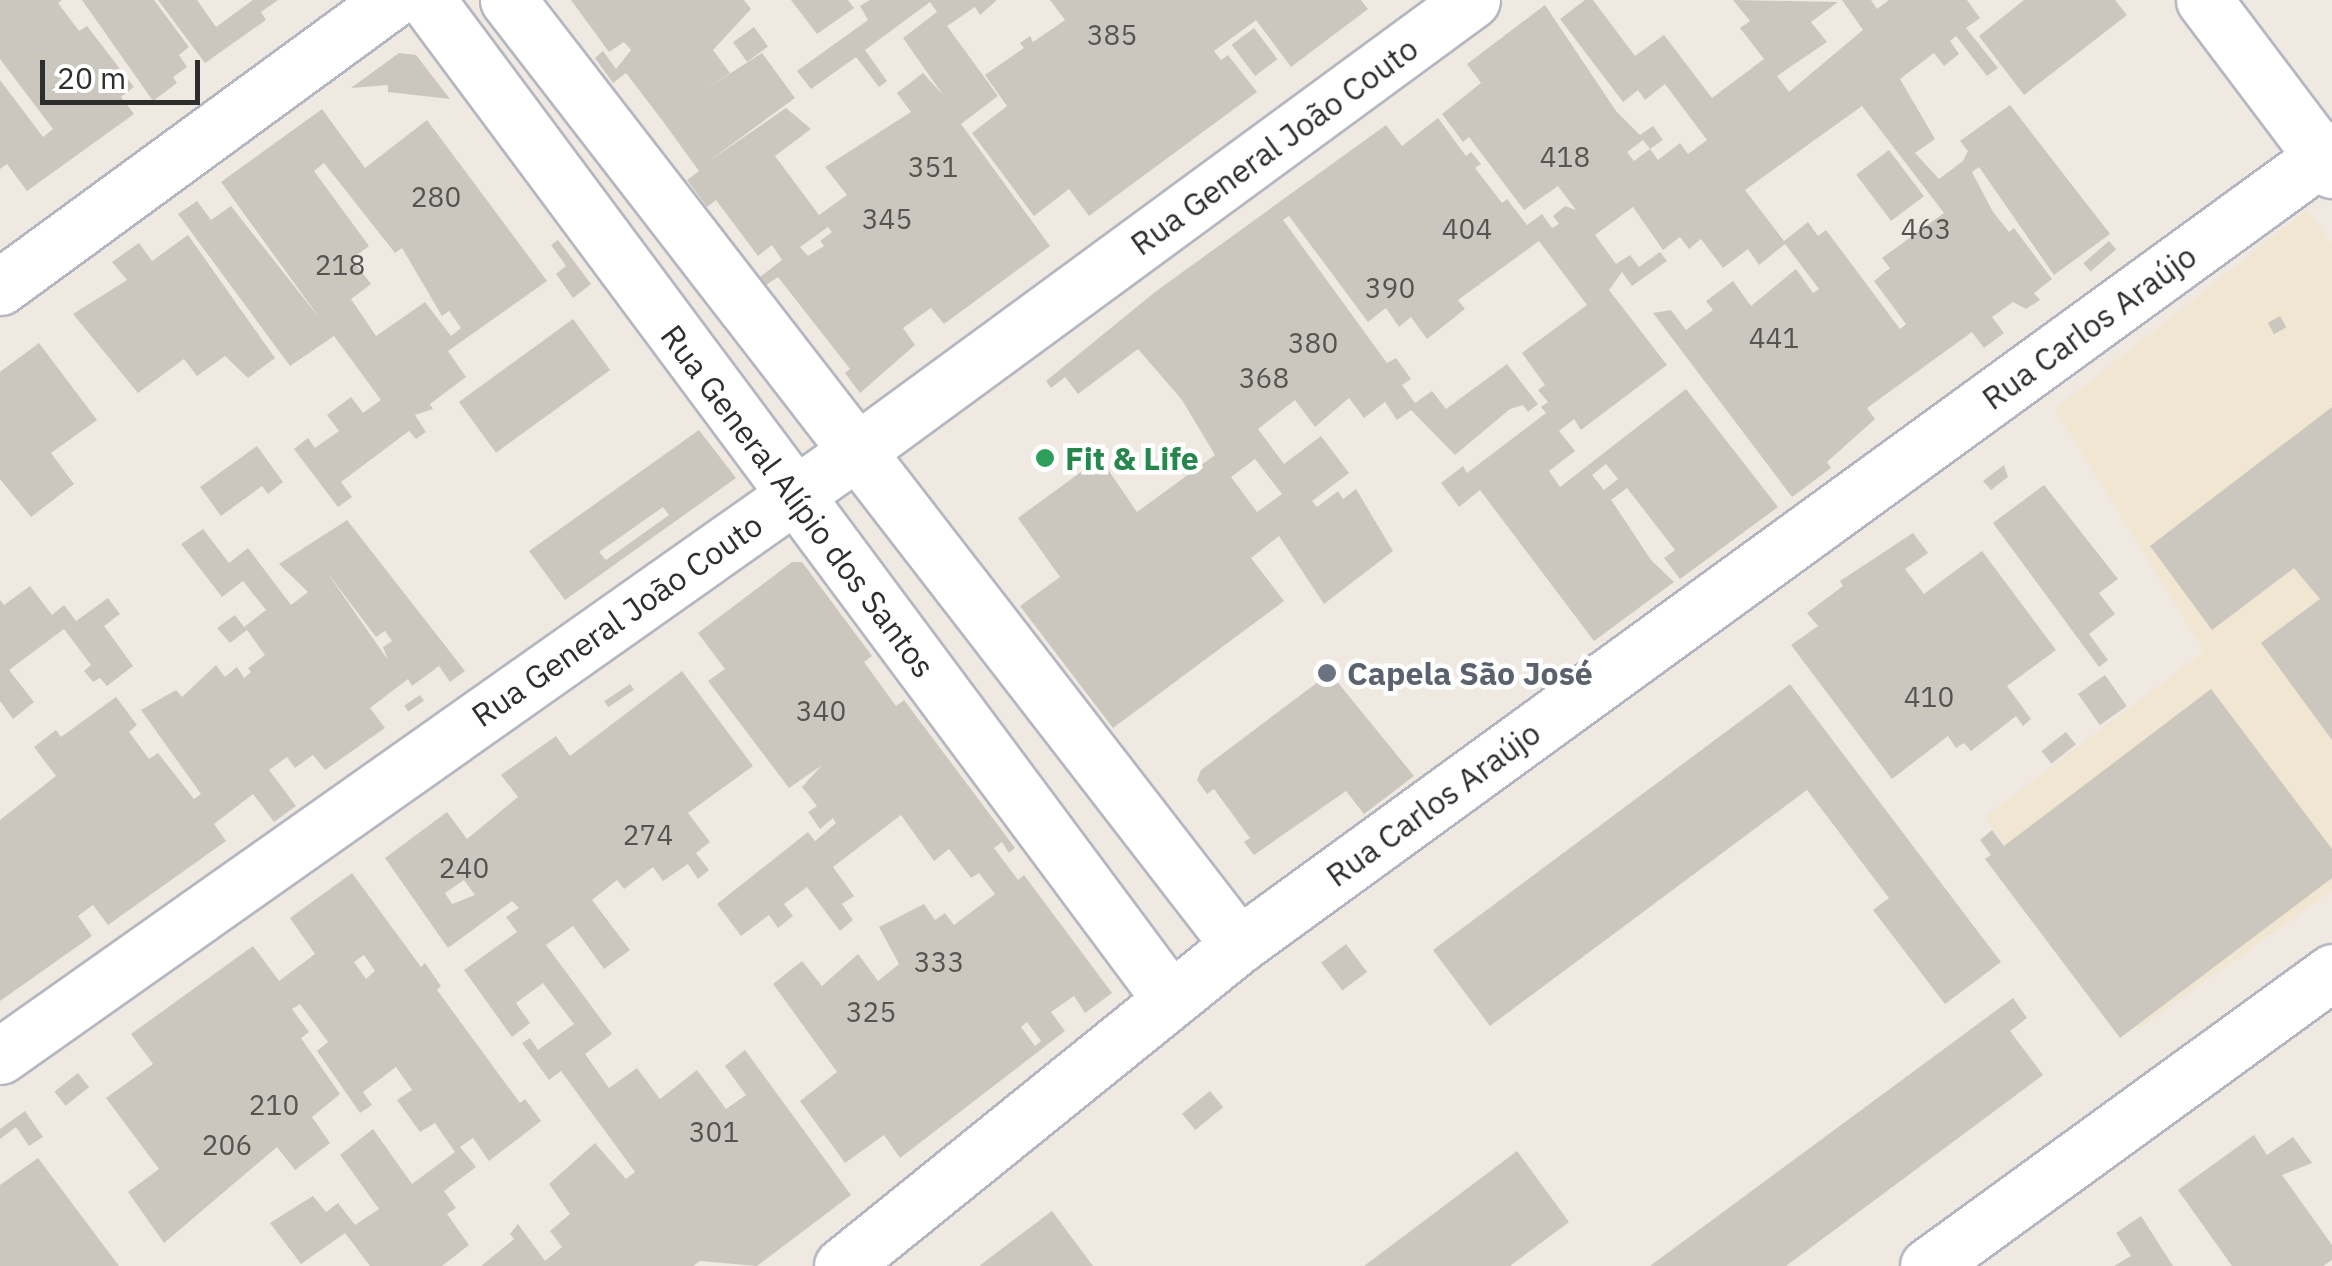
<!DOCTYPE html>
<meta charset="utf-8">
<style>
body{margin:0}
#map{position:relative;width:2332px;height:1266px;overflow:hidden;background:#efe9e1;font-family:"IBM Plex Sans",sans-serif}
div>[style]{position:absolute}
.education>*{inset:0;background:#f0e6d1}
.building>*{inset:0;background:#cbc7bf;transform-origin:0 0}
.roads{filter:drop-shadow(2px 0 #b4b7c1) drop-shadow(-2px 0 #b4b7c1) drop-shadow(0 2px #b4b7c1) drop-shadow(0 -2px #b4b7c1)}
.minor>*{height:55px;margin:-27.5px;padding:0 27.5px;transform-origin:27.5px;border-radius:27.5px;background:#fff}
.dots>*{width:28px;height:28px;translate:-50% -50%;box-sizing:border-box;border:5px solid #fff;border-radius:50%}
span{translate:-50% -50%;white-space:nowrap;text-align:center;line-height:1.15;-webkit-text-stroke:9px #fff;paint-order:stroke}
.number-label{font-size:28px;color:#555452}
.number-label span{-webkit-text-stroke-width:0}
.street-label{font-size:32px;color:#2e2e2e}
.leisure-label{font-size:32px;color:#27864d;font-weight:700}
.left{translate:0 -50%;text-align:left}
.worship-label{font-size:32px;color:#5b616d;font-weight:700}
.scale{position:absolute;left:40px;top:60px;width:160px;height:45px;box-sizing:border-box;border:5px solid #2e2e2e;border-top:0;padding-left:12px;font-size:30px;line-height:35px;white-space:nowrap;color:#2e2e2e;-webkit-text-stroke:8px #fff;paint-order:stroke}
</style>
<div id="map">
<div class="education">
<div style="clip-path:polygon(2307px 210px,2332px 243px,2332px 891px,2139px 1028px,1985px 817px,2204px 651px,2055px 409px)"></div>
</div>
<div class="building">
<div style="clip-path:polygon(0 0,62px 0,58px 3px,79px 31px,87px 26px,134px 87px,121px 97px,134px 114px,27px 191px,7px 164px,0 169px,0 80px,43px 137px,53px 129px,0 59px)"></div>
<div style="clip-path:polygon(82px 0,154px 0,189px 47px,179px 55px,187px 67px,173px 77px,177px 83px,153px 101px)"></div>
<div style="clip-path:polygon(158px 0,197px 0,216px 27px,253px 0,278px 0,261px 12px,266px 20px,205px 63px)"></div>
<div style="clip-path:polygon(evenodd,571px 0,744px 0,751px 9px,713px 50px,730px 73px,698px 94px,762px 53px,795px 98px,706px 163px,786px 108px,811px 129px,775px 156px,819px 215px,847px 195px,825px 167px,911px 112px,897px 93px,923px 73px,943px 95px,903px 38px,937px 12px,930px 2px,865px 50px,887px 81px,879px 87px,856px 57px,811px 89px,797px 71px,868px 20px,860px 6px,870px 0,997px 0,980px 15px,975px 7px,947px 26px,998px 96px,961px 124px,1050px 246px,944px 324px,931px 308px,903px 328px,915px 345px,860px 393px,845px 373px,850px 369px,778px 277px,766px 285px,760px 277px,782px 260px,772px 245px,758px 256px,716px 200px,707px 207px,687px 180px,699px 171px,662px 120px,626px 73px,613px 83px,595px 58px,603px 51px,616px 69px,631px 50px,624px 42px,609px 52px,571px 0,828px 227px,832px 232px,820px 241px,824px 246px,808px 256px,800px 247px,828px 227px)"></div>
<div style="clip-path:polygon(791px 0,848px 0,854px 8px,817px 34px)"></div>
<div style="clip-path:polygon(1050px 0,1361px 0,1368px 9px,1291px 67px,1256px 20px,1214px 51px,1221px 60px,1228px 55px,1257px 92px,1089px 216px,1069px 189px,1034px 216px,972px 133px,1007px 106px,985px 75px,1024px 48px,1020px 43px,1030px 36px,1033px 42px,1065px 20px)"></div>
<div style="clip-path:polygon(evenodd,1585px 0,1593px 0,1635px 56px,1664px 35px,1712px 98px,1764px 59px,1740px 28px,1750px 21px,1733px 0,1838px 2px,1811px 22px,1827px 42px,1777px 76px,1789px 92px,1863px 30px,1842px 0,1871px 0,1877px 9px,1889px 0,1967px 0,1980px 18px,1966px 28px,1998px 68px,1987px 76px,1956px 36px,1950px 41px,1959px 54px,1944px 66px,1934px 53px,1900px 79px,1935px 139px,1915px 153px,1939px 179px,1963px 161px,1968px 151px,1960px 141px,2010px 105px,2110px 234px,2054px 275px,1979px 167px,1972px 172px,1993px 212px,2009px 232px,2014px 228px,2052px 279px,2034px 293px,2040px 300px,2026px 309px,2013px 302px,1992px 317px,2004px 333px,1984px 348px,1972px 332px,1867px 408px,1875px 419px,1827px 462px,1831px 468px,1792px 497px,1653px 313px,1671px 310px,1686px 330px,1713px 310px,1706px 301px,1733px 281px,1751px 306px,1796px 269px,1813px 293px,1819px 289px,1785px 244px,1759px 265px,1748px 249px,1723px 268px,1701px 239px,1689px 249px,1680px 237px,1663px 250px,1633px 207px,1595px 235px,1616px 264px,1630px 255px,1639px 267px,1660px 252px,1667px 261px,1632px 286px,1622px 272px,1609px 290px,1667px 365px,1581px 430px,1574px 419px,1559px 431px,1575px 451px,1549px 471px,1560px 487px,1686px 389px,1778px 507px,1680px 579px,1664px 558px,1675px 550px,1627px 488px,1611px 500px,1608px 495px,1651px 560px,1674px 582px,1594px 641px,1480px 490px,1459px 507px,1441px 483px,1463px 466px,1467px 473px,1546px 413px,1541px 407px,1548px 402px,1538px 390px,1545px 385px,1522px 353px,1587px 305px,1539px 241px,1458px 300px,1465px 309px,1427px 339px,1411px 317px,1399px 327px,1386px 308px,1368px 322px,1289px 216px,1283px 220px,1387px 363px,1396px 358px,1411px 379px,1402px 385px,1415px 403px,1432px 391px,1446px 409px,1507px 364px,1538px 404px,1528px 412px,1523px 405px,1510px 409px,1455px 455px,1411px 410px,1397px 420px,1385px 402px,1364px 418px,1349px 398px,1315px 427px,1295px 400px,1258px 429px,1284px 464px,1321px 436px,1349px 473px,1312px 501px,1317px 507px,1338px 491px,1343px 499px,1356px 489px,1393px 551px,1324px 604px,1279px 536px,1251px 558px,1284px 601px,1113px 728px,1020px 606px,1060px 577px,1018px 518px,1100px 458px,1137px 512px,1215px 455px,1182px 400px,1138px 349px,1078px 394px,1065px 377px,1051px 388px,1046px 381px,1155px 292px,1386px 125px,1402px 146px,1438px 118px,1466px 156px,1471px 152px,1481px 164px,1475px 168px,1502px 203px,1507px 199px,1527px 225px,1542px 214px,1552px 228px,1559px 224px,1553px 216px,1565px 206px,1576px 210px,1558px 186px,1524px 210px,1469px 137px,1463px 142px,1442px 114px,1481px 83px,1467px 64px,1545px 5px,1616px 111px,1640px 135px,1653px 126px,1663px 140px,1650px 149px,1643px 140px,1627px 152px,1634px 161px,1650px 149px,1658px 160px,1680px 143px,1688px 154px,1707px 140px,1665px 84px,1645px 100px,1638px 90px,1623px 102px,1560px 19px,1585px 0,1862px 106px,1944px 213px,1882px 258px,1890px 268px,1874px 281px,1906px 324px,1900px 329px,1826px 230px,1818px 236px,1808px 222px,1784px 241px,1745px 190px,1862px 106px,1585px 0,1255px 459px,1282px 494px,1257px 512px,1231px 477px,1255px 459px,1585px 0,1606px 464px,1618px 479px,1604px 490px,1592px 475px,1606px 464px)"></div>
<div style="clip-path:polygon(2024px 0,2115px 0,2127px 15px,2024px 95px,1979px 36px)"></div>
<div style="left:754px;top:27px;width:24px;height:26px;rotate:54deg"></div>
<div style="left:1254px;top:28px;width:39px;height:28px;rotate:53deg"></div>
<div style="clip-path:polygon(399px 53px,416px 55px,450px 99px,388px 92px,388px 85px,351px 88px)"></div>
<div style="clip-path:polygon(evenodd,322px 109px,365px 168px,427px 120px,547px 281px,448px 351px,466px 377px,430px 404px,433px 409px,415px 415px,426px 432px,416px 439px,409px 431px,341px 482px,352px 497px,338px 507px,294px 449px,308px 438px,315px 448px,339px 431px,327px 415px,351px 397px,363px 413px,381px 400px,334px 336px,290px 366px,178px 214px,197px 201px,211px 220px,231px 206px,321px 320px,221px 182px,322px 109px,324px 163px,395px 253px,402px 248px,442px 316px,449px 311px,461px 328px,451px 336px,425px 302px,376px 336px,351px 299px,371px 284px,352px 259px,369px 246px,314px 171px,324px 163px)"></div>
<div style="left:1889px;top:150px;width:58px;height:41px;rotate:53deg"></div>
<div style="clip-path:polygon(188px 235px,275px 358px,248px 378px,225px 356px,197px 376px,184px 359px,138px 393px,73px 314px,127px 280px,112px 262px,139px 243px,152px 261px)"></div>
<div style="clip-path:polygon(558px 240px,591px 284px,573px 298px,556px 274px,566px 266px,551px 245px)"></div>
<div style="left:2109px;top:241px;width:11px;height:34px;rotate:49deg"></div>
<div style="left:2280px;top:316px;width:13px;height:14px;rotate:61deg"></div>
<div style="left:573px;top:319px;width:63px;height:141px;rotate:54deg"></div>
<div style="clip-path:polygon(39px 343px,97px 420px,51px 453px,74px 484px,31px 517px,0 479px,0 372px)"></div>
<div style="clip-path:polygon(2332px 407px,2332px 740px,2261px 643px,2320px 599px,2294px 568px,2212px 630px,2150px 546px)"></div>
<div style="clip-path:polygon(evenodd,699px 430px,736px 478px,565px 600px,529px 551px,699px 430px,663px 507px,669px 515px,606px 560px,599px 552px,663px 507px)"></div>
<div style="clip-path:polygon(257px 446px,283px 482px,268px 494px,262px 486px,221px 516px,200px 487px)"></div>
<div style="clip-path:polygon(2004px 465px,2008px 477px,1991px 490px,1983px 481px)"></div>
<div style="clip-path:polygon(2044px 485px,2118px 579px,2099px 593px,2115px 614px,2089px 634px,2108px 660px,2099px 667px,1993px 523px)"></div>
<div style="clip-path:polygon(evenodd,347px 520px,465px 671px,450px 682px,439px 666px,412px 686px,408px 679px,370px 708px,385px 728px,325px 770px,313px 755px,295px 768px,287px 757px,269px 770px,296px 806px,274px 822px,253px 794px,214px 824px,226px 841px,108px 925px,93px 905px,78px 916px,92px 936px,0 1001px,0 820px,56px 776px,34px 747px,56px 730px,61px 737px,116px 697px,137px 725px,129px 732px,149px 759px,158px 753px,194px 799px,201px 794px,141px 710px,176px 690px,182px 697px,216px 665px,225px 677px,237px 667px,244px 678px,251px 672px,248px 668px,265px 655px,247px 630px,230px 643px,217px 628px,235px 615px,244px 627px,266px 610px,243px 581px,222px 597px,181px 544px,203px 529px,229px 563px,248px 548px,291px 605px,308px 592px,279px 564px,347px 520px,326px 571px,376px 637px,385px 631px,392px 641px,383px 647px,388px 660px,326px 571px)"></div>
<div style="clip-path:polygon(1913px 533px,1928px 553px,1905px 569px,1924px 594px,1982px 551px,2056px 650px,2007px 686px,2031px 719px,2023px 726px,2016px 716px,1971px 751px,1964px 743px,1956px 748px,1948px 736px,1892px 779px,1791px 645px,1818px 626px,1807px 613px,1843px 586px,1840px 581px)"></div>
<div style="clip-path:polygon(evenodd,792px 562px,802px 562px,872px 656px,864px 662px,896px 706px,904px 700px,1015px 848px,1009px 853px,1002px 842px,994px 848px,1018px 880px,1024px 875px,1112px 993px,1085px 1013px,1074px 996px,1051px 1012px,1065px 1031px,900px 1158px,884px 1135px,845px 1163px,800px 1101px,837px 1072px,773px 984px,802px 961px,822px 986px,858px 954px,878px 981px,899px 964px,879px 927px,924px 904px,935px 920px,945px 913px,954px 925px,995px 894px,979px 873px,971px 878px,949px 849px,934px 861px,901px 815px,833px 867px,854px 896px,842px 904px,853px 920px,840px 931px,807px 887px,784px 904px,793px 916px,778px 928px,769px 915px,741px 936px,717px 904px,808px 832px,815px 841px,836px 823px,833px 818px,820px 829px,808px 812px,817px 806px,802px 787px,822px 765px,789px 788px,708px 681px,725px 669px,698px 633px,792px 562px,1027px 1022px,1041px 1041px,1035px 1046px,1021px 1027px,1027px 1022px)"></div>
<div style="clip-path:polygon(30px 586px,52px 615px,64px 605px,76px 621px,108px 598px,120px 614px,104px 626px,133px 666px,107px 686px,100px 678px,93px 682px,84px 671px,91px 665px,64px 629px,9px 670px,34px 702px,13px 719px,0 701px,0 600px,4px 605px)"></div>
<div style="clip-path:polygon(evenodd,682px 671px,753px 766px,688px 813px,710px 842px,696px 853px,709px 870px,698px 879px,688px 864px,663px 881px,653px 867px,624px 889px,617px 880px,592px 900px,630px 950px,604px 969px,573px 926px,546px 945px,612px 1034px,585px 1054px,609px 1088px,637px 1068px,660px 1099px,697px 1070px,726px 1109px,746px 1095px,725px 1066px,745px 1050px,851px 1195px,757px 1266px,700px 1261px,693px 1266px,481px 1266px,514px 1239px,510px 1234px,518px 1224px,545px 1261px,562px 1247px,550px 1231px,570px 1214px,549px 1184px,595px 1143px,626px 1179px,635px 1172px,561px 1071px,549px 1080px,522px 1043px,530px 1038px,538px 1050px,574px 1024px,543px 983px,516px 1003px,530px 1023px,512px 1037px,464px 970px,517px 932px,506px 917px,519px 908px,512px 901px,448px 948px,385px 858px,447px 812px,467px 839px,518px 797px,501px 775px,556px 736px,570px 756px,682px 671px,464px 880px,475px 895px,452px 904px,445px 893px,464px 880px)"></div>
<div style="clip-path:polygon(1330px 673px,1414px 776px,1364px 814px,1346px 791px,1254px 855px,1244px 842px,1250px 838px,1214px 789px,1207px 794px,1197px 780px,1201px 770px)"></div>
<div style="left:2105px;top:675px;width:38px;height:33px;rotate:55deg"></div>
<div style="left:630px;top:684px;width:7px;height:31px;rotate:56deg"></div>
<div style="clip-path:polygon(1790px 684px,2001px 962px,1945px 1004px,1873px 910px,1889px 898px,1807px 790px,1490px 1026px,1433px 950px)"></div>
<div style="clip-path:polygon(2211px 689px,2332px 849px,2332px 878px,2120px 1038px,1985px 859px,1991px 855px,1980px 840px,1992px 830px,2004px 846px)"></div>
<div style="left:420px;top:695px;width:7px;height:19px;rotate:56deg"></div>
<div style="left:2066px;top:732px;width:16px;height:31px;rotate:52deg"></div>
<div style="clip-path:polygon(evenodd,352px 873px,421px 967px,425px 963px,441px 986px,437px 990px,520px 1103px,525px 1099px,541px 1121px,489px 1161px,473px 1138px,460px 1147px,476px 1167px,444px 1191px,456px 1208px,447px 1214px,469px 1245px,442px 1266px,370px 1266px,345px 1233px,301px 1264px,270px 1223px,313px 1196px,326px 1212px,338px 1203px,355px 1225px,379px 1209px,340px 1155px,373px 1129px,412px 1184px,455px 1152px,435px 1123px,420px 1132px,397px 1100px,412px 1090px,396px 1067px,363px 1092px,372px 1105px,360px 1113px,317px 1051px,328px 1042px,300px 1004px,292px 1009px,309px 1032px,301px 1038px,340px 1094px,312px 1117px,330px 1143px,295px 1170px,277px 1147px,164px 1243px,128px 1192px,159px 1169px,106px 1098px,153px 1064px,131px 1034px,253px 946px,279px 981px,315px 954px,290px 918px,352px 873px,364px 955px,375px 971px,366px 979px,354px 962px,364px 955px)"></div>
<div style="left:1346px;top:944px;width:35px;height:31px;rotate:53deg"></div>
<div style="clip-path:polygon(2013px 998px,2027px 1018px,2010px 1031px,2043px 1075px,1786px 1266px,1650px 1266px)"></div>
<div style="left:78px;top:1073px;width:18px;height:30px;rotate:52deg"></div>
<div style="left:1210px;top:1091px;width:21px;height:36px;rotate:51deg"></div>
<div style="clip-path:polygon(25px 1111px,43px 1137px,29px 1146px,16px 1127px,0 1139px,0 1129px)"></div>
<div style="clip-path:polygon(2254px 1135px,2267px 1155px,2293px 1137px,2312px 1163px,2282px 1175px,2332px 1245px,2332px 1260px,2323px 1266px,2232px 1266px,2178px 1190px)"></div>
<div style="clip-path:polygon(1517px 1151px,1569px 1222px,1510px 1266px,1364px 1266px)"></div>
<div style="clip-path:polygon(38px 1158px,119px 1266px,0 1266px,0 1185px)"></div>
<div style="clip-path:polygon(1052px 1211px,1093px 1266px,979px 1266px)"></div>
<div style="clip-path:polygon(2141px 1216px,2173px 1266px,2114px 1266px,2131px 1256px,2116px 1233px)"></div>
</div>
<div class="roads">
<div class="minor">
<div style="left:427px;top:0;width:1246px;rotate:53.35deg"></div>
<div style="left:508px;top:0;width:1195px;rotate:52.28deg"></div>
<div style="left:2204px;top:0;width:213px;rotate:53deg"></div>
<div style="left:0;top:287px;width:486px;rotate:-36.2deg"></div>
<div style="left:0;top:1056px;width:1053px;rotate:-35.21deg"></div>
<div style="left:860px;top:449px;width:759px;rotate:-36.27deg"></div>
<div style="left:842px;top:1266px;width:511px;rotate:-38.96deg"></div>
<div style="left:1239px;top:945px;width:1352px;rotate:-36.03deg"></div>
<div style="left:1928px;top:1266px;width:500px;rotate:-36deg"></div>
</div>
</div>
<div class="dots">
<div style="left:1045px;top:458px;background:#2e9e5b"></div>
<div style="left:1327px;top:673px;background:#6b7280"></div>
</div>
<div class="number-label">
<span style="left:1112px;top:35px">385</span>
<span style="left:1565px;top:157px">418</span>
<span style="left:933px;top:167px">351</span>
<span style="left:436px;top:197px">280</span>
<span style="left:887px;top:219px">345</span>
<span style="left:1467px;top:229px">404</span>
<span style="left:1926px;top:229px">463</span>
<span style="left:340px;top:265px">218</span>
<span style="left:1390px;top:288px">390</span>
<span style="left:1774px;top:338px">441</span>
<span style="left:1313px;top:343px">380</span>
<span style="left:1264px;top:378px">368</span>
<span style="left:1929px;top:697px">410</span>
<span style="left:821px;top:711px">340</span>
<span style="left:648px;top:835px">274</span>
<span style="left:464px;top:868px">240</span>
<span style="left:939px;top:962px">333</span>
<span style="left:871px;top:1012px">325</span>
<span style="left:274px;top:1105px">210</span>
<span style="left:714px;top:1132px">301</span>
<span style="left:227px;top:1145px">206</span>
</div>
<div class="street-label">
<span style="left:1274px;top:146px;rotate:-36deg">Rua General João Couto</span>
<span style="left:2089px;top:327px;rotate:-36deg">Rua Carlos Araújo</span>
<span style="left:798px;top:501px;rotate:53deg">Rua General Alípio dos Santos</span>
<span style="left:617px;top:620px;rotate:-35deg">Rua General João Couto</span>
<span style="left:1433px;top:804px;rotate:-36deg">Rua Carlos Araújo</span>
</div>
<div class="leisure-label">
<span class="left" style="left:1065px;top:458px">Fit &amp; Life</span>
</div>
<div class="worship-label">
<span class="left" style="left:1347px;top:673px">Capela São José</span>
</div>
<div class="scale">20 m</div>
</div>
